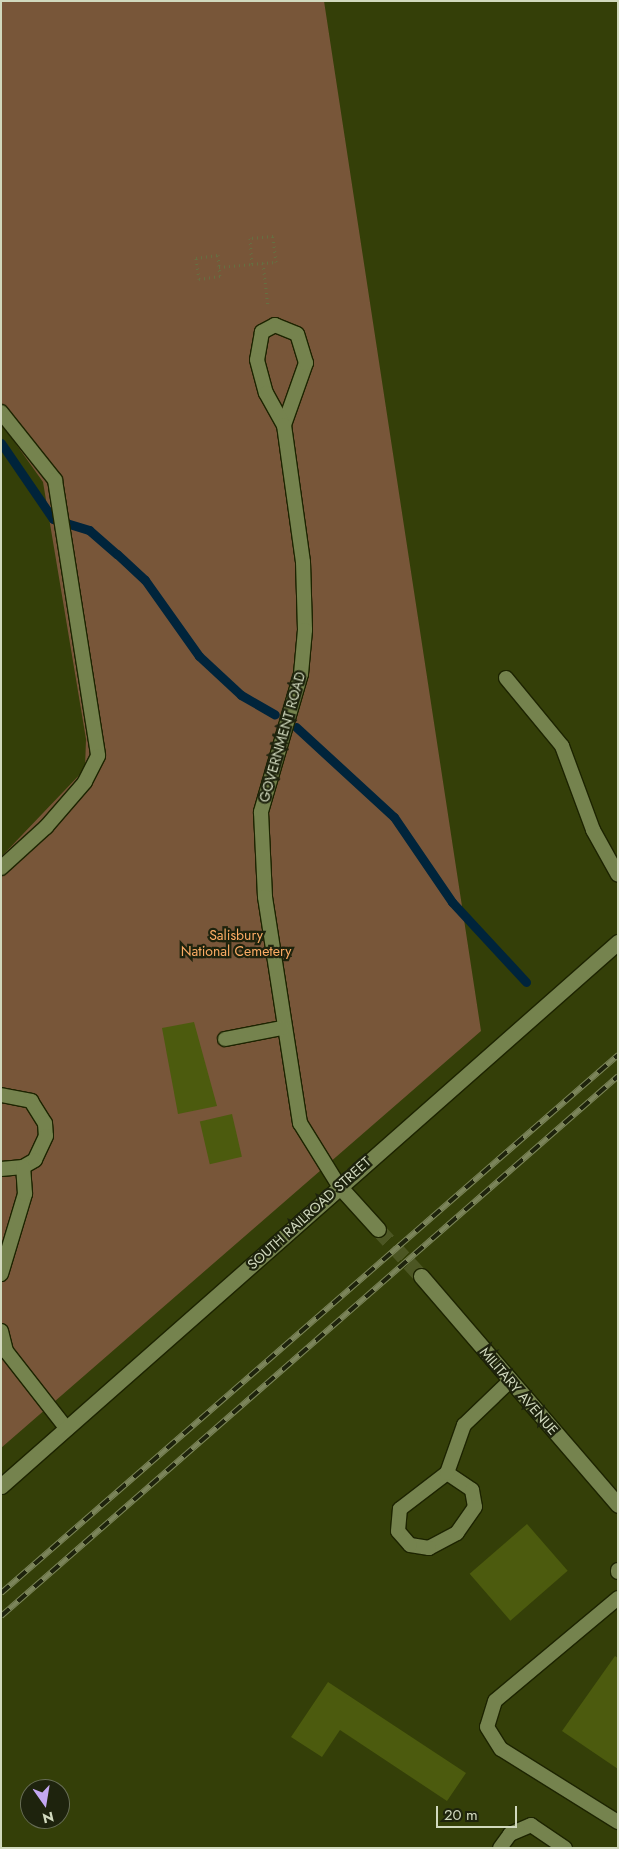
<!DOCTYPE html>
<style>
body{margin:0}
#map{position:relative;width:619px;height:1849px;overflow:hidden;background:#343f08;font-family:Jost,sans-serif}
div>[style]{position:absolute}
.green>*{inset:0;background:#785639}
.stream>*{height:9px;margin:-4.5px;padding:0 4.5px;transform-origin:4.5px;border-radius:4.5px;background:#00243b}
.building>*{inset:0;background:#4c5b0e;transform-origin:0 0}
.street-tunnel>*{height:15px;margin-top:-7.5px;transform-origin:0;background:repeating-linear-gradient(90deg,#4c5623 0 15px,transparent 0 23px)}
.path>*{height:3px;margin-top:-1.5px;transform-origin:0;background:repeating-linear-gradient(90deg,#656f41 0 1px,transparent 0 5px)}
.roads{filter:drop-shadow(1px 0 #1d2400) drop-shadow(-1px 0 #1d2400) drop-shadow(0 1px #1d2400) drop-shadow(0 -1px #1d2400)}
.lane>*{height:14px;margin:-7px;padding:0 7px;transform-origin:7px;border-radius:7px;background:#75834e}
.street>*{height:15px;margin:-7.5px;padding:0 7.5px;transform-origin:7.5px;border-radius:7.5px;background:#75834e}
.rail>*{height:5.5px;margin-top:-2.75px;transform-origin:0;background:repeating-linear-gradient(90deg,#1e230d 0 11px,#7c855b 0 22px);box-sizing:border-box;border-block:1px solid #7c855b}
span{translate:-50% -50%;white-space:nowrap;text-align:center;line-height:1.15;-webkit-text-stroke:4.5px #1e230d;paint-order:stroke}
.street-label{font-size:14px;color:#d1d9be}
.park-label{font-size:14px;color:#fcac65}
.frame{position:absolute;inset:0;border:2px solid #d1d9be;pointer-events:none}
.north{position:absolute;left:20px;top:1779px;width:50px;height:50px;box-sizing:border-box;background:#1e230d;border:1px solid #666c54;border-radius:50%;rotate:167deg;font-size:14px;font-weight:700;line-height:20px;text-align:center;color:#d1d9be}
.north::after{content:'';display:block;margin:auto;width:18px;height:22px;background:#c3a7f2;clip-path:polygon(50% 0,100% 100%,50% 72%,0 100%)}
.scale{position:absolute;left:436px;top:1806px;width:81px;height:22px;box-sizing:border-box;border:2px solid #d1d9be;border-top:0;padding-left:6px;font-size:15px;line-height:18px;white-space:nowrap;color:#d1d9be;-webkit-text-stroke:4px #1e230d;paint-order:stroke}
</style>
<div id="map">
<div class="green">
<div style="clip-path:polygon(1px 1px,324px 1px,481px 1031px,1px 1448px,1px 857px,85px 769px,86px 739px,43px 482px,1px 423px)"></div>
</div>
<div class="stream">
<div style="left:1px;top:443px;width:92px;rotate:55.6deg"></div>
<div style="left:53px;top:519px;width:38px;rotate:17deg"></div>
<div style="left:89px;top:530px;width:37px;rotate:41deg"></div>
<div style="left:117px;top:554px;width:38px;rotate:43deg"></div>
<div style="left:145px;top:580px;width:93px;rotate:54.6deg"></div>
<div style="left:199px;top:656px;width:57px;rotate:42.9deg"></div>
<div style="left:241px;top:695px;width:39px;rotate:30deg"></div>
<div style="left:296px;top:727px;width:133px;rotate:42.6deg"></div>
<div style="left:394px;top:817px;width:103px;rotate:55.7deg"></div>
<div style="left:452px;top:902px;width:109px;rotate:47.2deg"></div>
</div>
<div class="building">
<div style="clip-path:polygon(194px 1022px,217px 1106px,178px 1114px,162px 1028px)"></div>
<div style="left:232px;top:1114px;width:44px;height:33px;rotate:77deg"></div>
<div style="left:527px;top:1524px;width:62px;height:76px;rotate:49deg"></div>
<div style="clip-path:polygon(615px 1656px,618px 1658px,618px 1769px,562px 1731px)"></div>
<div style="clip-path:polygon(328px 1682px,466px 1773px,447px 1801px,340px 1730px,322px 1757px,291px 1737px)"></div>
</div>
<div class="street-tunnel">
<div style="left:378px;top:1229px;width:64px;rotate:47.5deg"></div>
</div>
<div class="path">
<div style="left:218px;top:255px;width:21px;rotate:85deg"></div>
<div style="left:220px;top:276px;width:21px;rotate:172deg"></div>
<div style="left:199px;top:279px;width:21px;rotate:-98deg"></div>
<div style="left:196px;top:258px;width:22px;rotate:-8deg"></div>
<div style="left:263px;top:263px;width:44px;rotate:83.5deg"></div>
<div style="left:219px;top:267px;width:33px;rotate:-5deg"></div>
<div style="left:252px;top:264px;width:24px;rotate:-5deg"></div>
<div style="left:276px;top:262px;width:26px;rotate:-97deg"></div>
<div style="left:273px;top:236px;width:23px;rotate:175deg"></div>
<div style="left:250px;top:238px;width:26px;rotate:86deg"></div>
</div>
<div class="roads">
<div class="lane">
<div style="left:1px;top:412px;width:87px;rotate:51.5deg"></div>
<div style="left:55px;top:480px;width:279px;rotate:81.1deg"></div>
<div style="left:98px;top:756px;width:29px;rotate:117deg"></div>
<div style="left:85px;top:782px;width:60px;rotate:130.9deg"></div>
<div style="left:46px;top:827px;width:61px;rotate:137.7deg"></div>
<div style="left:284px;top:425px;width:66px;rotate:-70.5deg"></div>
<div style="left:306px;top:363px;width:30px;rotate:-107deg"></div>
<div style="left:297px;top:334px;width:24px;rotate:-158deg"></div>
<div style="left:275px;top:325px;width:15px;rotate:152deg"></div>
<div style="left:262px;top:332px;width:28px;rotate:100deg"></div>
<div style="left:257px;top:360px;width:34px;rotate:75deg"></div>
<div style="left:266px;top:393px;width:37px;rotate:61deg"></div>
<div style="left:284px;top:425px;width:138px;rotate:82.1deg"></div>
<div style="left:303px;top:562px;width:68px;rotate:88.3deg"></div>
<div style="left:305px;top:630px;width:44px;rotate:95.2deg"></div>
<div style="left:301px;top:674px;width:144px;rotate:106.2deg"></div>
<div style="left:261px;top:812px;width:85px;rotate:87.3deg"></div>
<div style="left:265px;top:897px;width:229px;rotate:81.2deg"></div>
<div style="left:300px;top:1123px;width:74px;rotate:58.2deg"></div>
<div style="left:506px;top:678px;width:88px;rotate:50.5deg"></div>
<div style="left:562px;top:746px;width:90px;rotate:69.7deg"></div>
<div style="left:593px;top:830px;width:51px;rotate:60.9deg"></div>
<div style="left:225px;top:1039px;width:58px;rotate:-10.9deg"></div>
<div style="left:1px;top:1095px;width:31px;rotate:11deg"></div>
<div style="left:31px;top:1101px;width:26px;rotate:58deg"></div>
<div style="left:45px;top:1123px;width:13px;rotate:86deg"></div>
<div style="left:46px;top:1136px;width:26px;rotate:115deg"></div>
<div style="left:35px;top:1160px;width:14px;rotate:150deg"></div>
<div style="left:23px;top:1167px;width:22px;rotate:175deg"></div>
<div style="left:1px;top:1274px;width:84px;rotate:-73.3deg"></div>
<div style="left:25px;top:1194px;width:27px;rotate:-94deg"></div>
<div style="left:1px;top:1331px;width:21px;rotate:76deg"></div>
<div style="left:6px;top:1351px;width:99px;rotate:52deg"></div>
<div style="left:447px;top:1473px;width:30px;rotate:34deg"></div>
<div style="left:472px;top:1490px;width:17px;rotate:80deg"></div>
<div style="left:475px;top:1507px;width:32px;rotate:125deg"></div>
<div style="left:457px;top:1533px;width:32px;rotate:152deg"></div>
<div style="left:429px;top:1548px;width:19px;rotate:-171deg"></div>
<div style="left:410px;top:1545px;width:18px;rotate:-131deg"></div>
<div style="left:398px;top:1531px;width:22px;rotate:-85deg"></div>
<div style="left:400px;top:1509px;width:59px;rotate:-37.5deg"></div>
<div style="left:447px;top:1473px;width:51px;rotate:-70.5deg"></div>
<div style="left:464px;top:1425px;width:65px;rotate:-43.8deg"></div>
<div style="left:618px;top:1570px;width:2px;rotate:90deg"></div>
<div style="left:618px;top:1598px;width:160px;rotate:140.1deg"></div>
<div style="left:495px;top:1701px;width:27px;rotate:107deg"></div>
<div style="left:487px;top:1727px;width:26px;rotate:58deg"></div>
<div style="left:501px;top:1749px;width:138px;rotate:32deg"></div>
<div style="left:500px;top:1848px;width:17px;rotate:-54deg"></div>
<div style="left:510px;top:1834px;width:23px;rotate:-23deg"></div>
<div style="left:531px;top:1825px;width:41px;rotate:34.1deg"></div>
</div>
<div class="street">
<div style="left:339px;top:1186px;width:58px;rotate:47.8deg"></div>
<div style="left:421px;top:1276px;width:302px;rotate:49.3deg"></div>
<div style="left:1px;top:1486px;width:823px;rotate:-41.4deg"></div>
</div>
</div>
<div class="rail">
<div style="left:1px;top:1593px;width:819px;rotate:-41.09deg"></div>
<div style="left:1px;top:1616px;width:820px;rotate:-41.19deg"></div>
</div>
<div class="street-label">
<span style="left:282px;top:737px;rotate:-74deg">GOVERNMENT ROAD</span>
<span style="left:309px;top:1213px;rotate:-42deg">SOUTH RAILROAD STREET</span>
<span style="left:519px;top:1391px;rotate:49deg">MILITARY AVENUE</span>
</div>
<div class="park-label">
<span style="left:236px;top:943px">Salisbury<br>National Cemetery</span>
</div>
<div class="frame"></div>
<div class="north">N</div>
<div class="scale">20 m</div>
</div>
